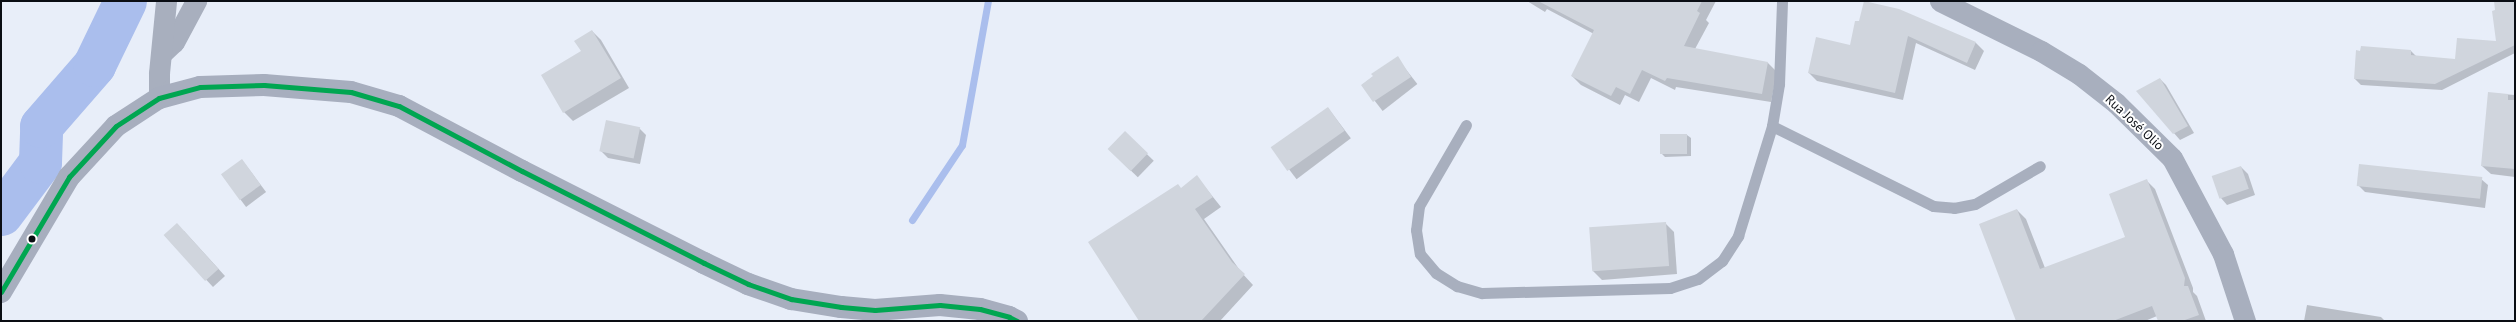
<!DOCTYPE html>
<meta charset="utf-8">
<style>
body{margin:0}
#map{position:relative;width:2516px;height:322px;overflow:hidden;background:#e8eef9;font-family:"PT Sans",sans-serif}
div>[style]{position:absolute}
.shadow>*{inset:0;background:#0003;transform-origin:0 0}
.stream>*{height:7px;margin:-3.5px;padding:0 3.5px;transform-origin:3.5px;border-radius:3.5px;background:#aabeed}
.river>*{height:43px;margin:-21.5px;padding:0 21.5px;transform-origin:21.5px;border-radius:21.5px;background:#aabeed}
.building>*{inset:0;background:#d0d5dd;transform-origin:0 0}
.service>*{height:11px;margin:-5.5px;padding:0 5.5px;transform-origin:5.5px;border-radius:5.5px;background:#a8afbe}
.minor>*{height:21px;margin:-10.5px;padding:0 10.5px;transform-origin:10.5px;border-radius:10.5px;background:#a8afbe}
.secondary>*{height:22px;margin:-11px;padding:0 11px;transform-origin:11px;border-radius:11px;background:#a7aebe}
.bus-1>*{height:5px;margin:-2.5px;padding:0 2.5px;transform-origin:2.5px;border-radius:2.5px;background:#00a651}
.dots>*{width:11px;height:11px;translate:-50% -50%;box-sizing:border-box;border:2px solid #fff;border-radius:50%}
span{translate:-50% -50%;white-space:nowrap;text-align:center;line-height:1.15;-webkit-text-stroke:4px #fff;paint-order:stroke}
.street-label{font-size:13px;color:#0a0d13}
.frame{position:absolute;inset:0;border:2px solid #0a0d13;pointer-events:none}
</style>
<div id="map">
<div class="shadow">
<div style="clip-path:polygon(1527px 1px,1716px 1px,1706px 20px,1709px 23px,1695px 49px,1768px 63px,1777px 72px,1771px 102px,1676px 87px,1675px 90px,1651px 78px,1639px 102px,1625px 95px,1620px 105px,1581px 85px,1572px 76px,1594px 34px,1547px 9px,1545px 12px)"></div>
<div style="clip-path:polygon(2495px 1px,2515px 1px,2515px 53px,2442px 90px,2361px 85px,2355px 79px,2411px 51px,2417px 57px,2456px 60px,2497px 42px)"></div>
<div style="clip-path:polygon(1898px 10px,1976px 43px,1984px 51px,1975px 70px,1916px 43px,1903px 100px,1817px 81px,1809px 73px,1851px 46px)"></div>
<div style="clip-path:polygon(592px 31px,601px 40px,629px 88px,573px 121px,564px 112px,582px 52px)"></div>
<div style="left:1397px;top:58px;width:33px;height:44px;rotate:52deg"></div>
<div style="clip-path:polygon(2160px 79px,2166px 85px,2194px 133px,2180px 140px,2138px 92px)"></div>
<div style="clip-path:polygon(2489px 93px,2515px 95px,2515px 177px,2491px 174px,2482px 166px)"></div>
<div style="left:1328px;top:108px;width:38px;height:68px;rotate:53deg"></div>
<div style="clip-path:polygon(639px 128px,646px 135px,640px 164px,608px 158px,601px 151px)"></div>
<div style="left:1125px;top:133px;width:40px;height:23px;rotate:44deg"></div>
<div style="clip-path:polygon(1661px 135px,1687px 135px,1691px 138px,1691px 156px,1665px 157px,1661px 153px)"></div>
<div style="left:242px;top:160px;width:40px;height:25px;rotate:53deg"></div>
<div style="clip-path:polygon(2241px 167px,2248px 174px,2255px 195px,2227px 205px,2221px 198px)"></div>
<div style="clip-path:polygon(1197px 177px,1221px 207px,1204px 219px,1241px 272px,1253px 285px,1220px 321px,1141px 321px,1181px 189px)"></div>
<div style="clip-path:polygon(2481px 179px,2488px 185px,2485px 208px,2365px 192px,2358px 185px)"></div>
<div style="clip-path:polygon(2146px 180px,2155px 189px,2193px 288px,2193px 292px,2197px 296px,2206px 321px,2159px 321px,2157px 316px,2145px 321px,2017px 321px,2017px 210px,2026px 219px,2045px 268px,2127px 238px)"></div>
<div style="clip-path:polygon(1665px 223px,1674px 232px,1677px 274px,1602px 280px,1593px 271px)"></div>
<div style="clip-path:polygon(184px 231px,225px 276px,213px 287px,165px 236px)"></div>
<div style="clip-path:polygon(2307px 305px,2381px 317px,2385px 321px,2304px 321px)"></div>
</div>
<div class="stream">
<div style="left:912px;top:220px;width:90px;rotate:-56.3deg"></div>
<div style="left:962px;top:145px;width:146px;rotate:-79.8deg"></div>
</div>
<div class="river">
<div style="left:1px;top:214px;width:65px;rotate:-53.1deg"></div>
<div style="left:40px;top:162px;width:36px;rotate:-88deg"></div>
<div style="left:41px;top:126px;width:81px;rotate:-49deg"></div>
<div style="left:94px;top:65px;width:71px;rotate:-64.2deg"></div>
</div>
<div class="building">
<div style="clip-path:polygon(1538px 1px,1702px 1px,1697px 11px,1700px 13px,1684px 46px,1768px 62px,1762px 94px,1667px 78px,1665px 81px,1642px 70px,1630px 94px,1616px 87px,1611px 96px,1571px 76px,1594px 30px)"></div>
<div style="clip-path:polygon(1864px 1px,1899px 9px,1976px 42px,1967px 63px,1908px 36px,1895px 93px,1808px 73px,1816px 37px,1850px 45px,1855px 21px,1859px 21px)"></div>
<div style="clip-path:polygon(2494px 1px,2514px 1px,2515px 45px,2435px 84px,2354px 79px,2356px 50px,2360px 51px,2361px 46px,2411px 50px,2411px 55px,2455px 59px,2457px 38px,2496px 41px,2492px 11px,2495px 10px)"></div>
<div style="clip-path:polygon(592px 30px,621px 78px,563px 113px,541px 75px,581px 51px,574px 41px)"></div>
<div style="clip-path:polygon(1398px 56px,1411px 77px,1373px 102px,1361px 85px,1373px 76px,1371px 74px)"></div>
<div style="clip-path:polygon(2160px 78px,2188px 126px,2173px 134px,2136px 91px)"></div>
<div style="clip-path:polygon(2488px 92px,2508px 94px,2508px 100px,2515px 100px,2515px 169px,2481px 166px)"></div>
<div style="left:1328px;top:107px;width:29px;height:70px;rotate:55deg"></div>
<div style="left:606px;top:120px;width:35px;height:32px;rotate:12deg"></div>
<div style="left:1125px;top:131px;width:32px;height:25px;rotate:44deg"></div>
<div style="left:1660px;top:134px;width:27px;height:20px"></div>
<div style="left:242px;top:159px;width:32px;height:26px;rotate:54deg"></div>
<div style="left:2359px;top:164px;width:124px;height:22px;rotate:6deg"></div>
<div style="left:2241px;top:166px;width:24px;height:31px;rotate:71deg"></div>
<div style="clip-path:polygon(1197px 175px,1213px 197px,1195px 209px,1232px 262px,1245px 274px,1201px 321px,1139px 321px,1088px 242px,1178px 184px,1181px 188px)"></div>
<div style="clip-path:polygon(2147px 179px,2185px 278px,2184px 286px,2188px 286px,2199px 315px,2182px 321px,2158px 321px,2152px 306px,2113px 321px,2016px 321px,1979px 224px,2017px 209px,2040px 269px,2125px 237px,2109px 194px)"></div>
<div style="left:1666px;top:222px;width:44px;height:77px;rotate:86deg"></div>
<div style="left:177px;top:223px;width:62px;height:18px;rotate:48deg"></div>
</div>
<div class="service">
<div style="left:1466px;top:125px;width:94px;rotate:120.1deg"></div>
<div style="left:1419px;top:206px;width:24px;rotate:97deg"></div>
<div style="left:1416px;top:230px;width:24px;rotate:81deg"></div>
<div style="left:1420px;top:254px;width:25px;rotate:50deg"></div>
<div style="left:1436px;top:273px;width:25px;rotate:32deg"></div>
<div style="left:1457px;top:286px;width:26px;rotate:16deg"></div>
<div style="left:1482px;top:293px;width:188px;rotate:-1.5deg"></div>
<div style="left:1670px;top:288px;width:29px;rotate:-18deg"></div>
<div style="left:1698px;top:279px;width:30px;rotate:-37deg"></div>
<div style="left:1722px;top:261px;width:30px;rotate:-57deg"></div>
<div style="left:1738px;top:236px;width:115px;rotate:-72.8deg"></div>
<div style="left:1772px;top:126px;width:43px;rotate:-80.5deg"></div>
<div style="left:1779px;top:84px;width:83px;rotate:-87.9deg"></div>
<div style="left:1772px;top:126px;width:180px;rotate:26.4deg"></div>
<div style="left:1933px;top:206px;width:21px;rotate:5deg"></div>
<div style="left:1954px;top:208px;width:21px;rotate:-11deg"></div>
<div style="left:1975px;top:204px;width:75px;rotate:-30.3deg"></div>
</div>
<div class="minor">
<div style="left:1940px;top:1px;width:113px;rotate:26.3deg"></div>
<div style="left:2041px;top:51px;width:44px;rotate:31.2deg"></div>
<div style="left:2079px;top:74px;width:47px;rotate:38.1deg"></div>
<div style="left:2116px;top:103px;width:78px;rotate:44.5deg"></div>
<div style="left:2172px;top:158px;width:109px;rotate:62deg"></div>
<div style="left:2223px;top:254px;width:71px;rotate:71.8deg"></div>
<div style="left:162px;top:53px;width:16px;rotate:-43deg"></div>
<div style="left:174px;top:42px;width:47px;rotate:-61.8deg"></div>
<div style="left:159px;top:98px;width:25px;rotate:-90deg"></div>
<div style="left:159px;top:73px;width:72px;rotate:-84.4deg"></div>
</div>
<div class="secondary">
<div style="left:1px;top:292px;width:134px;rotate:-59.4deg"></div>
<div style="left:69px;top:177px;width:69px;rotate:-47.3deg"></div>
<div style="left:116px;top:126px;width:51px;rotate:-33.1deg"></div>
<div style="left:159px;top:98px;width:42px;rotate:-15deg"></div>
<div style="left:200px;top:87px;width:64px;rotate:-1.8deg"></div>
<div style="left:264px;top:85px;width:87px;rotate:4.6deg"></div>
<div style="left:351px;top:92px;width:50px;rotate:16.3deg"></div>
<div style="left:399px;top:106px;width:139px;rotate:27.9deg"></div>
<div style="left:522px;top:171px;width:204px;rotate:26.8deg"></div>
<div style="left:704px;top:263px;width:49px;rotate:25.5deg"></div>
<div style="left:748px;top:284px;width:46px;rotate:19.2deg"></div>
<div style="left:791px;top:299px;width:51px;rotate:9.1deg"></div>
<div style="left:841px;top:307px;width:34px;rotate:5deg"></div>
<div style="left:875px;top:310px;width:65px;rotate:-4.4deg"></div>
<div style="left:940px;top:305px;width:40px;rotate:5.7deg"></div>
<div style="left:980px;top:309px;width:30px;rotate:15deg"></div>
<div style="left:1009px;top:317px;width:9px;rotate:27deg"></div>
</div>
<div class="bus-1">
<div style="left:1px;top:292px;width:134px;rotate:-59.4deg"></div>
<div style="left:69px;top:177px;width:69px;rotate:-47.3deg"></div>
<div style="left:116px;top:126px;width:51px;rotate:-33.1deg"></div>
<div style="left:159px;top:98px;width:42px;rotate:-15deg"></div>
<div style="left:200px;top:87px;width:64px;rotate:-1.8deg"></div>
<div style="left:264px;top:85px;width:87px;rotate:4.6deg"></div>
<div style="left:351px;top:92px;width:50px;rotate:16.3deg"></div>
<div style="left:399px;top:106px;width:139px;rotate:27.9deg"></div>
<div style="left:522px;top:171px;width:204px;rotate:26.8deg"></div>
<div style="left:704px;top:263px;width:49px;rotate:25.5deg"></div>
<div style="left:748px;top:284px;width:46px;rotate:19.2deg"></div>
<div style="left:791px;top:299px;width:51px;rotate:9.1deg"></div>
<div style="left:841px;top:307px;width:34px;rotate:5deg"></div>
<div style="left:875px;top:310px;width:65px;rotate:-4.4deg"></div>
<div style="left:940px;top:305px;width:40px;rotate:5.7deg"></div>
<div style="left:980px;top:309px;width:30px;rotate:15deg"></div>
<div style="left:1009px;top:317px;width:9px;rotate:27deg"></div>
</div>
<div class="dots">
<div style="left:32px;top:239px;background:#0a0d13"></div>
</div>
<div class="street-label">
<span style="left:2134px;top:123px;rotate:43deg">Rua José Olio</span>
</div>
<div class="frame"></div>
</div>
